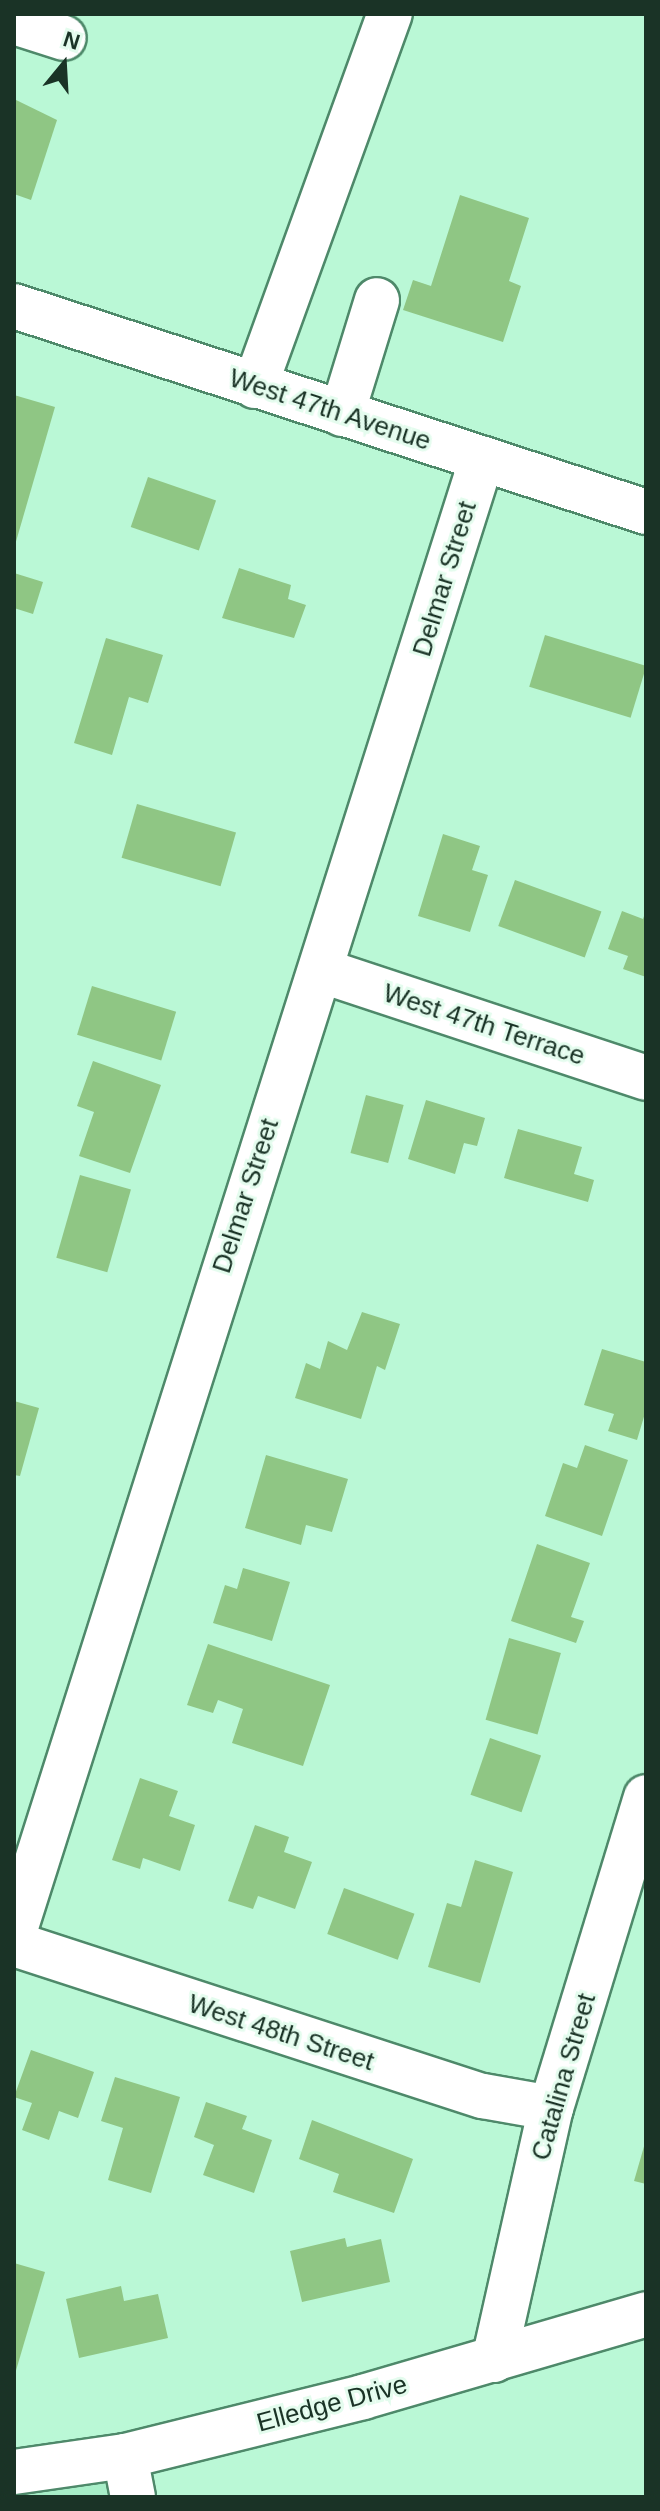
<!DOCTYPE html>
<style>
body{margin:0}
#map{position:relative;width:660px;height:2511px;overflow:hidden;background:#baf8d6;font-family:Helvetica,sans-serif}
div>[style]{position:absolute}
.built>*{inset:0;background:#a8eec8}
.building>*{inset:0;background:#8fc684;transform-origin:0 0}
.roads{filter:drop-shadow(2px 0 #4e896a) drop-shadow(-2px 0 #4e896a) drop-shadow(0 2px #4e896a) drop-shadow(0 -2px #4e896a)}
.minor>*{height:44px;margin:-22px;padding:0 22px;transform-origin:22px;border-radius:22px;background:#fff}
span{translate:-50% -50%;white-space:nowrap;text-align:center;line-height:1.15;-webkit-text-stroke:6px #e4fcee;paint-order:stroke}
.street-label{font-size:26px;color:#1a3326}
.frame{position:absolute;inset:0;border:16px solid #1a3326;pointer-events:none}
.north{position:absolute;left:24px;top:24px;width:80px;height:80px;-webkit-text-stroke:6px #e4fcee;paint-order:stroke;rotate:18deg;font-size:22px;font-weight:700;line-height:32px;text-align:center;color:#1a3326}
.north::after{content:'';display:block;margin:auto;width:28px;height:36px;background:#1a3326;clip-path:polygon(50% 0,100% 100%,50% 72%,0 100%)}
</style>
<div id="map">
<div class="built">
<div style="clip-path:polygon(116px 2473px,120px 2497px,14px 2497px,14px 2493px)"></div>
</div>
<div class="building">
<div style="clip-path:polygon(14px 99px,57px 120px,31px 200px,14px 194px)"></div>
<div style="clip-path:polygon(460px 195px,529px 218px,509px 281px,521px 286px,503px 342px,403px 310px,413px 280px,431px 286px)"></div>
<div style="clip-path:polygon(14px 395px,55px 407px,15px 545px,14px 545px)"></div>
<div style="left:148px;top:477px;width:72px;height:53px;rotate:19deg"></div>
<div style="clip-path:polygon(239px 568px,291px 585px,288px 599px,306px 605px,294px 638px,222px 618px)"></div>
<div style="clip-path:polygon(14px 573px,43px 582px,33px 614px,14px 608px)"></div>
<div style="left:545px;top:635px;width:106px;height:54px;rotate:17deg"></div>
<div style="clip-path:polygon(106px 638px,163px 655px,148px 703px,129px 697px,112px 755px,74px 743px)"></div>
<div style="left:137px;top:804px;width:103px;height:56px;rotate:16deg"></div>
<div style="clip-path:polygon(443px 834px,480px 846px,472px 870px,488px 875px,470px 932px,418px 916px)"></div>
<div style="left:515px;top:880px;width:92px;height:49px;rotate:20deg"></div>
<div style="clip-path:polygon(646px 910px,646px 977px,623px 969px,628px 956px,608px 949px,622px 911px,643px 919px)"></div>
<div style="left:92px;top:986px;width:88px;height:51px;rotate:17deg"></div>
<div style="clip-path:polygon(93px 1061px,161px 1085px,130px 1173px,79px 1156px,94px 1112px,77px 1106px)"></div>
<div style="left:366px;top:1095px;width:39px;height:60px;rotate:15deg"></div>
<div style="clip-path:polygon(426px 1100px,485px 1118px,477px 1146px,464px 1143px,455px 1174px,408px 1159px)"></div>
<div style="clip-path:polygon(518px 1129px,582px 1147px,574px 1174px,594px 1180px,588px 1202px,504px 1178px)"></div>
<div style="left:80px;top:1175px;width:53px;height:86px;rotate:16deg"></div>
<div style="clip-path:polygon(362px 1312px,400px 1324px,385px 1370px,377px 1366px,361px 1419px,295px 1398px,306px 1363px,320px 1369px,328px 1341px,347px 1350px)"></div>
<div style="clip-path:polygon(602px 1349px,646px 1362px,646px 1410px,637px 1440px,608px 1431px,614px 1414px,584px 1405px)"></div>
<div style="clip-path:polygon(14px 1401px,39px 1408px,20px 1476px,14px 1475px)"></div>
<div style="clip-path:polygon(585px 1445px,628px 1460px,602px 1536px,545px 1516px,563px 1463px,577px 1468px)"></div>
<div style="clip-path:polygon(266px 1455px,348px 1479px,332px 1532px,306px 1525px,301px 1545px,245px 1528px)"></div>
<div style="clip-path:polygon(537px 1544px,590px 1563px,571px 1617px,584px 1621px,576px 1643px,511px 1621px)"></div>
<div style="clip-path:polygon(243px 1568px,290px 1582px,272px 1641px,213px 1623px,225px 1585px,237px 1589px)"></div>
<div style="left:509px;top:1638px;width:54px;height:85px;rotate:16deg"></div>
<div style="clip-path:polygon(208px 1644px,330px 1685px,303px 1766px,232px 1743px,243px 1709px,218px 1700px,213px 1713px,187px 1705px)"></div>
<div style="left:490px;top:1738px;width:54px;height:60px;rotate:19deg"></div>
<div style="clip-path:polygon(140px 1778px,178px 1791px,169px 1816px,195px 1825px,180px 1871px,143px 1858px,140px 1869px,112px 1860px)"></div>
<div style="clip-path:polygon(255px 1825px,289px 1837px,284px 1852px,312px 1862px,295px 1909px,258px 1896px,253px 1909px,228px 1901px)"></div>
<div style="clip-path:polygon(475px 1860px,513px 1872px,480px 1983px,428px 1967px,447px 1903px,461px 1907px)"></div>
<div style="left:344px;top:1888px;width:75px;height:49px;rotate:20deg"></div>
<div style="clip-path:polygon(31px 2050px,94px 2072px,78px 2118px,59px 2111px,49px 2140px,22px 2130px,32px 2103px,14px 2097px)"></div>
<div style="clip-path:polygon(115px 2077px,180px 2097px,151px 2193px,108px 2180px,123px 2128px,101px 2121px)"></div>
<div style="clip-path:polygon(206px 2102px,247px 2116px,242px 2129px,272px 2140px,254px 2193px,203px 2175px,214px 2145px,194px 2137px)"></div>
<div style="clip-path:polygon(312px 2120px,413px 2159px,394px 2213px,333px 2192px,339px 2174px,299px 2159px)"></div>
<div style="clip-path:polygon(645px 2143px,646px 2143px,646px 2184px,634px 2181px)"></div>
<div style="clip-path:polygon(345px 2238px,347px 2247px,381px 2239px,390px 2282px,302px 2302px,290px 2251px)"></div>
<div style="clip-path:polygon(14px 2263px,45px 2272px,15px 2374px,14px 2374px)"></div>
<div style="clip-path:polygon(121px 2286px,124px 2301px,158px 2294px,168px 2338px,79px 2358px,66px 2299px)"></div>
</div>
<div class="roads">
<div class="minor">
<div style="left:14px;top:22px;width:52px;rotate:17.7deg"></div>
<div style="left:14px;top:306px;width:665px;rotate:18.05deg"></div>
<div style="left:255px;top:386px;width:396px;rotate:-70.1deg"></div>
<div style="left:342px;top:414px;width:119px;rotate:-72.9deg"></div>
<div style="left:323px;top:971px;width:340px;rotate:18.3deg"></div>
<div style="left:14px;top:1933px;width:1547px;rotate:-72.39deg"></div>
<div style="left:14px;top:1944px;width:493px;rotate:18deg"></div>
<div style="left:483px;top:2096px;width:69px;rotate:10deg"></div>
<div style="left:494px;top:2360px;width:258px;rotate:-77.3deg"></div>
<div style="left:551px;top:2108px;width:325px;rotate:-73deg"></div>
<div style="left:125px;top:2456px;width:42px;rotate:79deg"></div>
<div style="left:14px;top:2472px;width:112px;rotate:-8.2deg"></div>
<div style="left:125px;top:2456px;width:245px;rotate:-13.9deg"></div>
<div style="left:363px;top:2397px;width:295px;rotate:-16.3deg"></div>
</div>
</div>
<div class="street-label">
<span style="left:330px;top:410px;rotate:18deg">West 47th Avenue</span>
<span style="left:445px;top:579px;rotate:-73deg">Delmar Street</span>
<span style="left:484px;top:1025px;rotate:18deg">West 47th Terrace</span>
<span style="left:246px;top:1196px;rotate:-72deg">Delmar Street</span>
<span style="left:281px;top:2033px;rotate:18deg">West 48th Street</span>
<span style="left:564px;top:2077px;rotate:-74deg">Catalina Street</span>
<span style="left:332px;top:2404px;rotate:-15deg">Elledge Drive</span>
</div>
<div class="frame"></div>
<div class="north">N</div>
</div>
